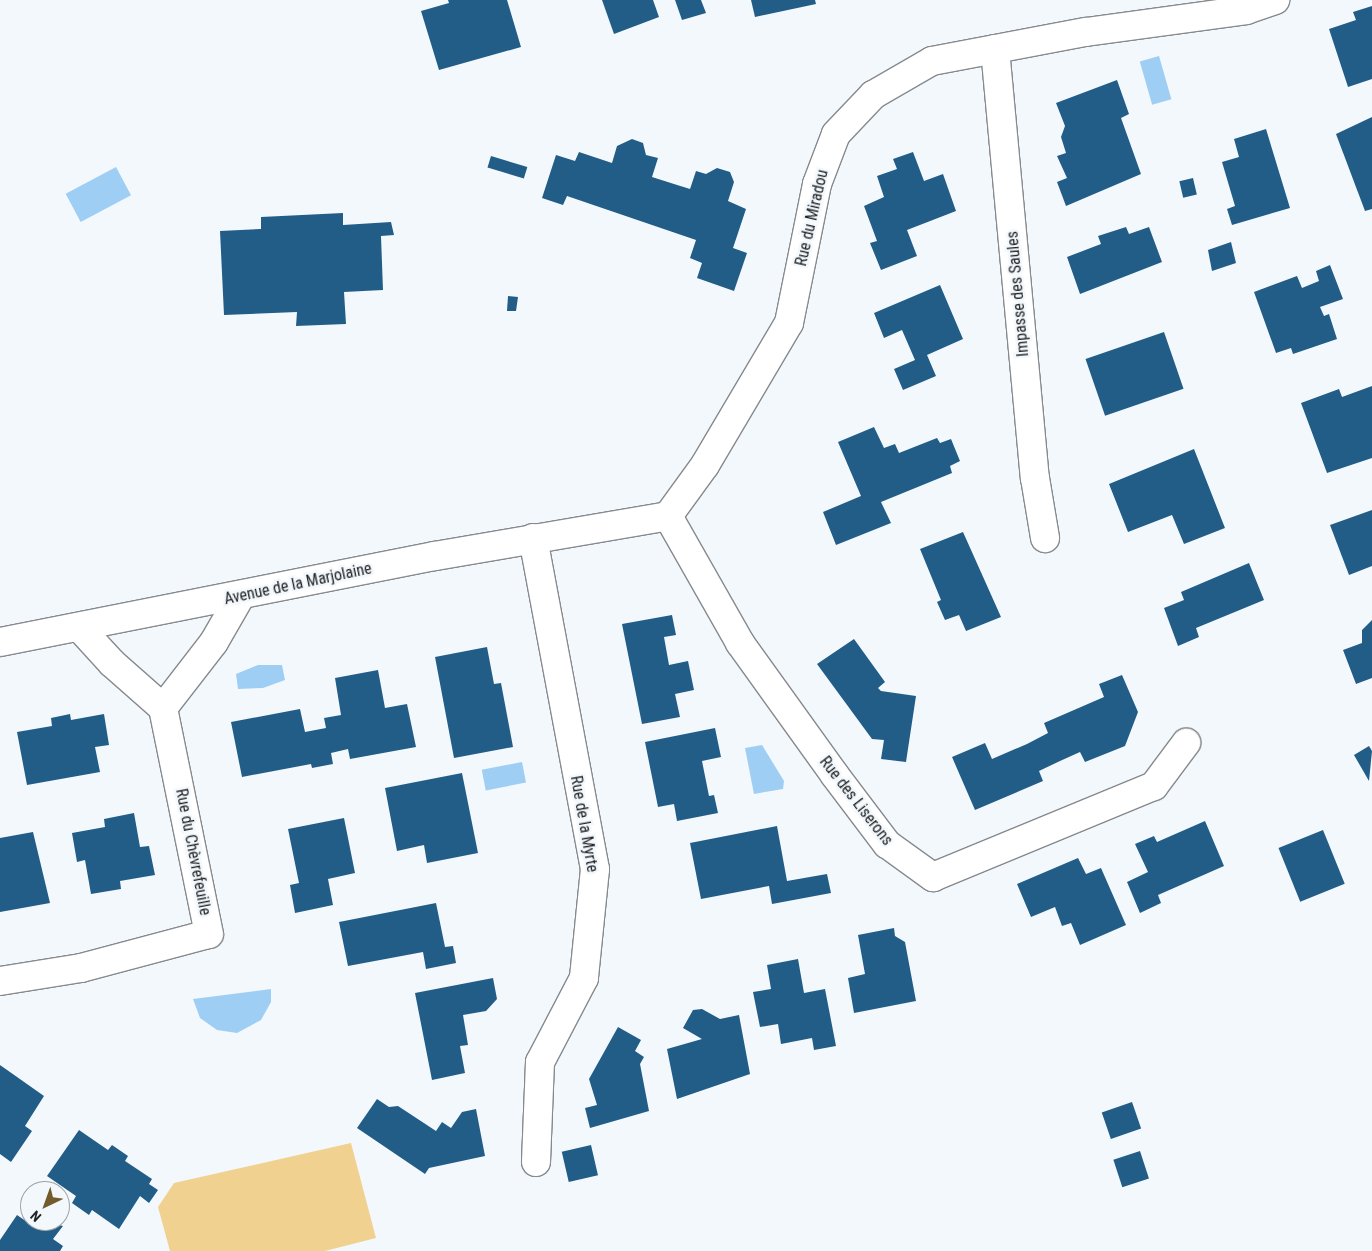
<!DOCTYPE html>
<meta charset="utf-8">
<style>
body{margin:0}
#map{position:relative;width:1372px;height:1251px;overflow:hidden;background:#f3f8fc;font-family:"Roboto Condensed",sans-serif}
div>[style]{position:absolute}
.green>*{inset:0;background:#f1d190}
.water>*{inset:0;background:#9fcef4;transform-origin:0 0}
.building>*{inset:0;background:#225d87;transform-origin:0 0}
.roads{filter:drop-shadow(1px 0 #868a8e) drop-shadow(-1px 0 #868a8e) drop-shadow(0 1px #868a8e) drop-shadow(0 -1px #868a8e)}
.street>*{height:28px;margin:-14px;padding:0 14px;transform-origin:14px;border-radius:14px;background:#fff}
span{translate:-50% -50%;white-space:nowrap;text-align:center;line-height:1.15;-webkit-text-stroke:5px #f3f8fc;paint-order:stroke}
.street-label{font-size:16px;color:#202224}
.north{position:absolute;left:20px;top:1181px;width:50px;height:50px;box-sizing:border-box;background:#f3f8fc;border:1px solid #9fa2a6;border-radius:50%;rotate:222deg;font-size:14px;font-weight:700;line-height:20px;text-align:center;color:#202224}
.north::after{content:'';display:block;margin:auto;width:18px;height:22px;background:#725c2c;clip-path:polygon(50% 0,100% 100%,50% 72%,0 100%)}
</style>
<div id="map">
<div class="green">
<div style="clip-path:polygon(351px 1143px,376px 1238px,325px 1251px,170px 1251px,158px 1207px,174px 1183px)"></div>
</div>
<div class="water">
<div style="left:1159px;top:56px;width:45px;height:20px;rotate:74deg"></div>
<div style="left:116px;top:167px;width:32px;height:57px;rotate:62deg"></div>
<div style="clip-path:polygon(258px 665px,282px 665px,285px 680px,263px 688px,238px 689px,236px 674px)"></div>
<div style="clip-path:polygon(762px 745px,784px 781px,783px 789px,754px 794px,745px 748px)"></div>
<div style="left:522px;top:762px;width:21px;height:41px;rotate:79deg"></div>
<div style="clip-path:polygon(271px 989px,271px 1002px,261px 1020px,237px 1033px,217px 1030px,200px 1018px,193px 999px)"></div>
</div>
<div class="building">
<div style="clip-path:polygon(448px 0,507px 0,521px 47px,439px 70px,421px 11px,449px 3px)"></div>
<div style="clip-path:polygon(602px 0,653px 0,659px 17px,614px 34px)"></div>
<div style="clip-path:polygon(675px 0,701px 0,706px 13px,682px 20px)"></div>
<div style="clip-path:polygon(751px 0,815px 0,816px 4px,755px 17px)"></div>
<div style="clip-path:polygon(1372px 6px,1372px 79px,1348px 87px,1329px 29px,1356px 20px,1353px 12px)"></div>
<div style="clip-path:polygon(1117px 80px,1129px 114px,1121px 118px,1141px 174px,1066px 206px,1057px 182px,1067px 178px,1057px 156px,1066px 153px,1061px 137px,1065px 126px,1056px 103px)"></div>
<div style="clip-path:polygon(1372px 117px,1372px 209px,1365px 211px,1336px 134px)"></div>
<div style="clip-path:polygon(1266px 129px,1290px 208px,1232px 225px,1227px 209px,1235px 206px,1222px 162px,1239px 157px,1234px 139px)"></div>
<div style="clip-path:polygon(632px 139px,643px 143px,646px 155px,658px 158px,652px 177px,674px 184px,690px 189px,696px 171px,706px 174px,717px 168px,730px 172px,734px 182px,728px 201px,746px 209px,733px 248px,747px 253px,734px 291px,697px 278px,702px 263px,690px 258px,696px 240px,567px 196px,563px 205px,542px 198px,556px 155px,575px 161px,579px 152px,612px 163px,617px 146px)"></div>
<div style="clip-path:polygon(913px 152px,924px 181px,943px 174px,956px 211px,907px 230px,917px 256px,881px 270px,870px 243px,877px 241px,864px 206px,884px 197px,877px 176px,897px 169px,893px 159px)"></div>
<div style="left:491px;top:156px;width:38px;height:12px;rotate:17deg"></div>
<div style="left:1193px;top:178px;width:17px;height:14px;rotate:77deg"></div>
<div style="clip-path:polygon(343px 213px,343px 225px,391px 222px,394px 235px,381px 236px,383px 290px,344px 292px,346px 324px,296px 326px,297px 312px,224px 315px,220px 231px,261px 229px,261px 217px)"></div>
<div style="clip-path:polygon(1126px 227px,1129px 234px,1149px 227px,1162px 262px,1080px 294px,1067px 257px,1101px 244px,1098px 236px)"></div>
<div style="clip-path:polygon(1231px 242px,1236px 263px,1212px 271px,1208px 250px)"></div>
<div style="clip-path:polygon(1330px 265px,1343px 299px,1320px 307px,1324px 316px,1329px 314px,1337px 339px,1293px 354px,1291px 348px,1276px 353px,1254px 292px,1297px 276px,1302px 288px,1319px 281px,1316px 271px)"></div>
<div style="clip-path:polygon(940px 285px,963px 339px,927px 355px,936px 376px,903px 390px,894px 369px,915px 360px,902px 330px,884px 338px,874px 313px)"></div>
<div style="clip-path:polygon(508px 296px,518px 297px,516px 311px,507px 311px)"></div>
<div style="left:1164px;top:332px;width:60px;height:83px;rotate:71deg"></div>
<div style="clip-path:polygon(1372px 386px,1372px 458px,1327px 473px,1301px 403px,1339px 389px,1342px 397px)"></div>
<div style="clip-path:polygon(874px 427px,884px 448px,895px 444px,899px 453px,937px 438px,940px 443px,951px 439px,960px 461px,950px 466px,952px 473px,881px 502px,891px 523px,836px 545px,823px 512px,861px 496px,838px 442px)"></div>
<div style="clip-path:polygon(1194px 449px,1225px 528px,1184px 544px,1172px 515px,1128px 532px,1109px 484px)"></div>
<div style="clip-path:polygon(1372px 510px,1372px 566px,1349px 575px,1330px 525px)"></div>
<div style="clip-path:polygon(963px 532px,1001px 617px,966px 631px,959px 615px,945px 620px,937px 602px,941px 600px,920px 549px)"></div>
<div style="clip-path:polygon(1249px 563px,1264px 600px,1196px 628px,1199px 637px,1178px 646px,1164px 608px,1184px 600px,1181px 592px)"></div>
<div style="clip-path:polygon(672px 615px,676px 635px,664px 637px,669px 665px,688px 661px,694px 690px,675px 694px,680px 717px,642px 724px,622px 624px)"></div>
<div style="clip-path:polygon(1372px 620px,1372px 678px,1356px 684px,1343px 650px,1362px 643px,1362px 630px)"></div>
<div style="clip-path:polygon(854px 639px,885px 682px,878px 688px,881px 691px,916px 696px,906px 762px,881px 759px,884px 740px,872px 739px,817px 664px)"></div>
<div style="clip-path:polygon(487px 647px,494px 684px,501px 683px,513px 747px,454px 758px,435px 657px)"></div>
<div style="clip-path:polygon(378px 670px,385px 708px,407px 704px,416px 747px,350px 759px,348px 749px,331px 753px,333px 764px,312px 768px,311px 764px,242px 777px,231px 722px,300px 709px,305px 732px,326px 728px,324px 718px,341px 715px,335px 678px)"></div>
<div style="clip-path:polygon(1122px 675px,1138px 712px,1125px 746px,1085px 762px,1080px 752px,1060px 761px,1039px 771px,1043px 781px,975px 810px,952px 757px,985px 743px,992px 759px,1027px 744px,1048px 733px,1044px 723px,1104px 697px,1099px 684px)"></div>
<div style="clip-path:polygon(70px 714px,71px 720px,104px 714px,109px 745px,95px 747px,100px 772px,27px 785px,17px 732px,52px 726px,51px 718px)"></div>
<div style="clip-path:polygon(715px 728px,721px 757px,702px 761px,709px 796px,714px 795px,718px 813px,677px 821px,674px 804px,658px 807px,645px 742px)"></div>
<div style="clip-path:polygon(1369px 746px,1372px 751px,1369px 781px,1354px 755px)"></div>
<div style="clip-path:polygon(462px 773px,478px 853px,427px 863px,424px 845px,397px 851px,385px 788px)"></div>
<div style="clip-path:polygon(134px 813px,140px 847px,149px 846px,155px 875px,120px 881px,121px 889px,91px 894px,85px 860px,77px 862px,72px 833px,105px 827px,104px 819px)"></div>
<div style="clip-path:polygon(344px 818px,355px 873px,328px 879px,333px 905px,295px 913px,290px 885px,299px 883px,288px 829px)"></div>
<div style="clip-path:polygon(1205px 821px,1224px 866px,1158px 895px,1161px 903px,1140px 913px,1127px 882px,1148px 872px,1135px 844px,1154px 836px,1157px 842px)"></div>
<div style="clip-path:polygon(777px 826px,787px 881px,827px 874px,831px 893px,772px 904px,769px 886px,701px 899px,690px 843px)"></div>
<div style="left:1323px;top:830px;width:58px;height:48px;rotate:68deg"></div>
<div style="clip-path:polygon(33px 832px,50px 903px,0 912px,0 838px)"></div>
<div style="clip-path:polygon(1078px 858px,1086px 874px,1101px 868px,1126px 925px,1080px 945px,1071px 923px,1062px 926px,1055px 907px,1031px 917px,1017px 884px)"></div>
<div style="clip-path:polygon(436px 903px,445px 947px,453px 946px,456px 963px,426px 969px,423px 952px,348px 966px,339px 922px)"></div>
<div style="clip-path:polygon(894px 928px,895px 936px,905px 942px,916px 1001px,854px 1013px,848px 978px,865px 974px,858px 935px)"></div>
<div style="clip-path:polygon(798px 959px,804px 993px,825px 989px,836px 1046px,814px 1050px,812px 1038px,781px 1044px,778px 1024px,760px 1027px,753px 992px,771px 989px,767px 965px)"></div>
<div style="clip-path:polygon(493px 978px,497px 999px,486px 1011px,463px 1015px,468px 1045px,460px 1046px,465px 1073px,432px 1080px,415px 993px)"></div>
<div style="clip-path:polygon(702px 1009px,720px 1019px,739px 1015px,750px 1074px,677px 1099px,667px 1049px,702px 1039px,683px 1028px,693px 1010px)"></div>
<div style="clip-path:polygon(618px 1027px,641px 1040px,635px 1051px,644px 1057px,640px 1064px,649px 1111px,590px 1128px,585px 1108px,597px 1105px,589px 1079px)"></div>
<div style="clip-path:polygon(0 1065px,44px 1096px,25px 1126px,32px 1131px,11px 1162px,0 1154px)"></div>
<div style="clip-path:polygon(377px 1099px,389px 1107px,398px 1106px,436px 1131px,442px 1122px,451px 1128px,462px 1112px,476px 1109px,485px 1156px,429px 1168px,425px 1174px,357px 1128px)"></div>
<div style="left:1132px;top:1102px;width:28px;height:32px;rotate:71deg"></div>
<div style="clip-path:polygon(79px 1130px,108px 1150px,112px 1145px,128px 1156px,125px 1161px,152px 1179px,149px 1184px,158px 1190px,149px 1203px,140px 1196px,119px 1229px,92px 1210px,89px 1215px,72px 1203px,76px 1196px,47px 1176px)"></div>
<div style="left:591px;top:1145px;width:31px;height:30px;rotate:77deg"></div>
<div style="left:1140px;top:1151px;width:29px;height:28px;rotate:72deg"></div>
<div style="clip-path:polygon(17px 1215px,39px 1230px,45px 1221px,63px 1226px,53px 1239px,63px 1246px,60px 1251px,0 1251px,0 1240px)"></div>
</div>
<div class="roads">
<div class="street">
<div style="left:995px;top:49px;width:431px;rotate:84.7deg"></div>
<div style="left:1035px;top:478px;width:61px;rotate:80.5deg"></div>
<div style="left:668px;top:516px;width:146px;rotate:60.4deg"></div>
<div style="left:740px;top:643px;width:161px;rotate:54.3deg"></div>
<div style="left:834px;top:774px;width:88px;rotate:52.9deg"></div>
<div style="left:887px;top:844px;width:57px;rotate:35.7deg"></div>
<div style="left:933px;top:877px;width:239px;rotate:-22.4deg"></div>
<div style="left:1154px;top:786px;width:54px;rotate:-53.3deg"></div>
<div style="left:533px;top:538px;width:337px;rotate:79.4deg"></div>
<div style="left:595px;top:869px;width:110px;rotate:95.8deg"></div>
<div style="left:584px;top:978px;width:95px;rotate:117.6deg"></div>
<div style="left:540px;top:1062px;width:100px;rotate:92.3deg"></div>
<div style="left:0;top:642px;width:443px;rotate:-11.2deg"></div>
<div style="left:435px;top:556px;width:236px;rotate:-9.7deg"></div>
<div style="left:668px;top:516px;width:63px;rotate:-54deg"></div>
<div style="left:705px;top:465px;width:165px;rotate:-59.4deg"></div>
<div style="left:789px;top:323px;width:142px;rotate:-78.6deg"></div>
<div style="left:817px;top:184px;width:53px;rotate:-69.2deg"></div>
<div style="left:836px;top:134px;width:54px;rotate:-46.5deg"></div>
<div style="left:873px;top:95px;width:68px;rotate:-30deg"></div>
<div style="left:932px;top:61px;width:157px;rotate:-10.7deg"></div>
<div style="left:1086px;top:32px;width:162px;rotate:-7.8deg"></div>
<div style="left:1246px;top:10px;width:31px;rotate:-19deg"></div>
<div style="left:163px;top:708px;width:83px;rotate:-52.3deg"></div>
<div style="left:214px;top:642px;width:54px;rotate:-60.1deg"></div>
<div style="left:0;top:981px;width:82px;rotate:-9.1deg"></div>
<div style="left:81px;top:968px;width:132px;rotate:-14.9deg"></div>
<div style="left:209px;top:934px;width:231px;rotate:-101.5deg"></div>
<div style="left:163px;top:708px;width:68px;rotate:-138.6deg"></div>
<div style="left:112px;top:663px;width:49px;rotate:-132.5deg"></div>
</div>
</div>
<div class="street-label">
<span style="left:812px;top:218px;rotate:-77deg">Rue du Miradou</span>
<span style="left:1018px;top:294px;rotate:-95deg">Impasse des Saules</span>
<span style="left:298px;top:584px;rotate:-12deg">Avenue de la Marjolaine</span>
<span style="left:856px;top:801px;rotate:52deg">Rue des Liserons</span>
<span style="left:584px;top:824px;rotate:80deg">Rue de la Myrte</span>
<span style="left:193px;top:852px;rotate:79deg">Rue du Chèvrefeuille</span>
</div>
<div class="north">N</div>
</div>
